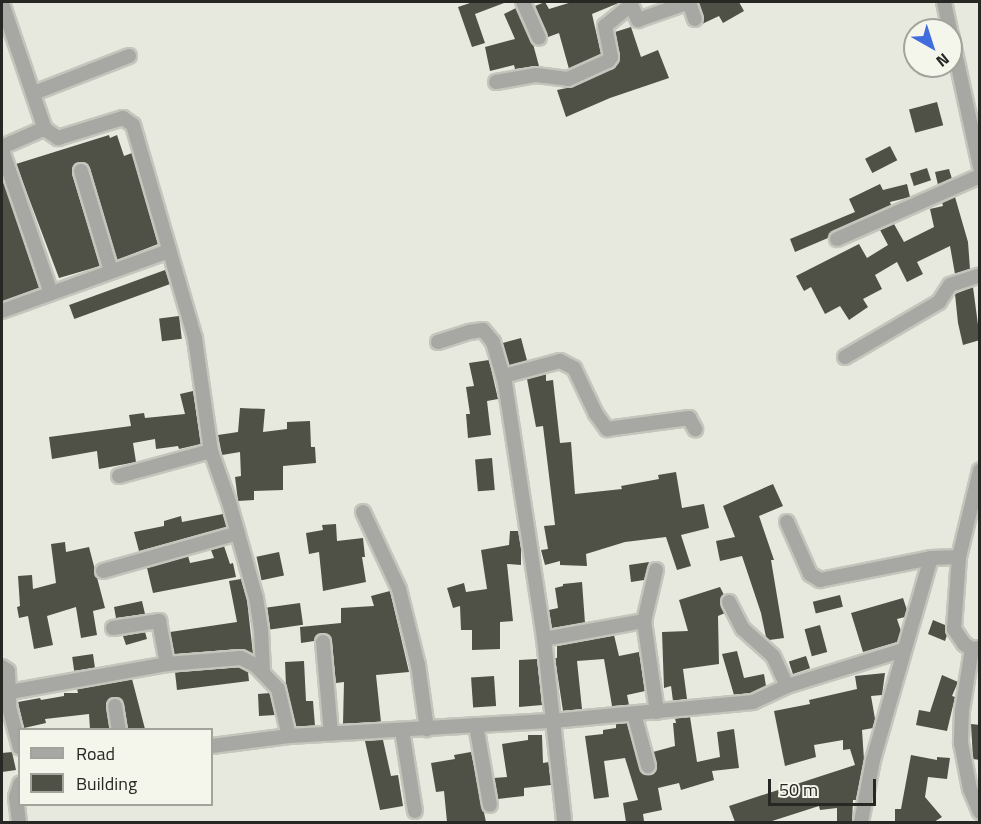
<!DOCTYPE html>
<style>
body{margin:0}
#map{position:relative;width:981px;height:824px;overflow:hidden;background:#e7e9de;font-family:"Titillium Web",sans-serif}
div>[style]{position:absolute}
.building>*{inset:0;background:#4f5147;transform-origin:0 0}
.roads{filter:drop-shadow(2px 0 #c4c6bc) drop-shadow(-2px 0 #c4c6bc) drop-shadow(0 2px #c4c6bc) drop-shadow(0 -2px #c4c6bc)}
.street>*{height:14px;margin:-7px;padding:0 7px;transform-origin:7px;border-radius:7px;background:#a7a8a3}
span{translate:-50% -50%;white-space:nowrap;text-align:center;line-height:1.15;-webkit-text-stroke:6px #f4f6eb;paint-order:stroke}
.frame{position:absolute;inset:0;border:3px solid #272723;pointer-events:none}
.legend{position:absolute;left:18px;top:728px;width:195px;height:78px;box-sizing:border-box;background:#f4f6eb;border:2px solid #a2a39b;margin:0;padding:8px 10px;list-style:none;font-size:18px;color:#272723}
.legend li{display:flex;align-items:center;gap:12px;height:30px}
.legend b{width:30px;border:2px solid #a2a39b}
.north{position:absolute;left:903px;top:18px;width:60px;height:60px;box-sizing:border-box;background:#f4f6eb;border:2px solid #a2a39b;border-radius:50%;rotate:141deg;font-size:16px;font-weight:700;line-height:24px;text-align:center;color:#272723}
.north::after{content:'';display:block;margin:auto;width:21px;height:27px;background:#416cde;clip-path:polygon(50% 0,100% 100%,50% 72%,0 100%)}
.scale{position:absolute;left:768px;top:779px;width:108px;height:27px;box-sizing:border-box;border:3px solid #272723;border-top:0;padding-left:8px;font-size:18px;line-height:21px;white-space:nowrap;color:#272723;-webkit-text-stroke:4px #f4f6eb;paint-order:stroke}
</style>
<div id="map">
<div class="building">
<div style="clip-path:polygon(473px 2px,504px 3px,475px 14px,485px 43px,472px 47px,458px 7px)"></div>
<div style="clip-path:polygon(545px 2px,549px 9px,572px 2px,621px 2px,592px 14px,601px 54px,569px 69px,559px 33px,548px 37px,535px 6px)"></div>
<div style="clip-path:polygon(698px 2px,739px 2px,744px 11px,723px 23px,719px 16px,702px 24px,704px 17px)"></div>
<div style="clip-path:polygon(516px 8px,533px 44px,539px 66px,515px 69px,514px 65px,490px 71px,485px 47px,515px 39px,504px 14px)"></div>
<div style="clip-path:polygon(631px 27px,641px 57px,658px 50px,669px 78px,610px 98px,566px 117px,557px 90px,572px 87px,615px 67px,620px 56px,615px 32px)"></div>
<div style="left:937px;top:102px;width:24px;height:29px;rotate:75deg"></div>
<div style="clip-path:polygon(109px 135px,110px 138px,117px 135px,124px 156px,132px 153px,158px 244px,117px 260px,90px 168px,84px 162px,78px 163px,72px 168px,72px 174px,100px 266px,59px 278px,16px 164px)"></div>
<div style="left:890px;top:146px;width:16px;height:28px;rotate:63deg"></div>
<div style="left:927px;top:168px;width:13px;height:18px;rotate:72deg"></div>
<div style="clip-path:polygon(949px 169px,952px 179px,938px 185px,935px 172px)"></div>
<div style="clip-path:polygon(2px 176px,39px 288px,2px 302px)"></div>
<div style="clip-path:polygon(880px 184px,883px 190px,907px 184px,910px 197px,890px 202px,891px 205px,833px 231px,828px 238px,795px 252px,790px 239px,855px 212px,849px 199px)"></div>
<div style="clip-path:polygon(955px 197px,968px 242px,970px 269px,955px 274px,950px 246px,917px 262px,923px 274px,907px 282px,897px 262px,875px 275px,882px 289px,863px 299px,868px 307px,849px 320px,840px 306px,825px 314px,811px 287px,804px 291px,796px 276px,859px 244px,867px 258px,888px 245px,880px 230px,894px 224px,904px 242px,934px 227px,930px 209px,943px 206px,942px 202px)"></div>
<div style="left:165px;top:270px;width:15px;height:102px;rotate:70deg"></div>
<div style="clip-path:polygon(973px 287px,980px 340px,963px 345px,958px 323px,955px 294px)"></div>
<div style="left:179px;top:316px;width:23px;height:20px;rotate:83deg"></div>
<div style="left:521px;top:338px;width:24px;height:19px;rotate:75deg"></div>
<div style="clip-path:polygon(489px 360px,498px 399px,487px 401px,491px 435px,468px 438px,466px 414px,470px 414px,466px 387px,474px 386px,469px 363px)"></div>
<div style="clip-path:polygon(546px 374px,546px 381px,553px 380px,560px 443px,571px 442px,575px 494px,622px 489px,621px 486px,659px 479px,658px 475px,676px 472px,682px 508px,704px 504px,709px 528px,681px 535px,691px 566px,677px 570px,666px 537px,625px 542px,586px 554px,587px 566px,560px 565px,560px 561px,545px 565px,541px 550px,548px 549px,544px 526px,555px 525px,543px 426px,536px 427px,527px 379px)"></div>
<div style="clip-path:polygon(193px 391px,201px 444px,179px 449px,178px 446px,156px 449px,155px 439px,133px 443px,136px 462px,99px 469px,97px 451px,52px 459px,49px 437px,131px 426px,129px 415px,144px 413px,145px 418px,185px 414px,180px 394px)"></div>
<div style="clip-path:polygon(240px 408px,265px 409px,263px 432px,287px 429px,287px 422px,310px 421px,311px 447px,315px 447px,316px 463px,283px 466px,283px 490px,254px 491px,254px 500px,238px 501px,235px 477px,241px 476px,240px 452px,222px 455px,218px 435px,238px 432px)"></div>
<div style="left:492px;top:458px;width:32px;height:17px;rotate:85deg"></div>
<div style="clip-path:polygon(773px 484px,783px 506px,759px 516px,774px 560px,771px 560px,784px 638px,769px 640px,766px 637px,761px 613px,742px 556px,720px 561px,716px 541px,735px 537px,723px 506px)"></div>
<div style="clip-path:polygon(223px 514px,227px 527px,139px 551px,134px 532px,164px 526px,164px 521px,181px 516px,182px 522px)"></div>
<div style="clip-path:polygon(336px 524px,337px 541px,363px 538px,365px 557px,362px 557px,366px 582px,323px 591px,319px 552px,309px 554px,306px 533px,323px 530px,322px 525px)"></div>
<div style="clip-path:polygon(510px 531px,518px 531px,521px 549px,521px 565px,507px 564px,513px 621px,500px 622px,500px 649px,472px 650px,472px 630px,461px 630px,460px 606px,453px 608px,447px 588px,464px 583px,466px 592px,487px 589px,481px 550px,509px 545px)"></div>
<div style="clip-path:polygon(65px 542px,66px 552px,89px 547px,105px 608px,93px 611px,97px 635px,81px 638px,76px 607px,47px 616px,53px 645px,34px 649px,28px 616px,19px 618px,17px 607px,20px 606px,18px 576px,32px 575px,33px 589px,56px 583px,51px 544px)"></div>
<div style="clip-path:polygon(224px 546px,230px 564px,233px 563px,236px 577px,153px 593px,147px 568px,188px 556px,190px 563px,214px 558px,211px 550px)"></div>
<div style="left:279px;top:552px;width:24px;height:23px;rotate:78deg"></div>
<div style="clip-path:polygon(649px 562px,644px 580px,631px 582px,629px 565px)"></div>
<div style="clip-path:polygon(241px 579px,247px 600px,253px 654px,240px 649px,174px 654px,170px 632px,237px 622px,229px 581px)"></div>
<div style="clip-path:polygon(582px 582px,585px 623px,552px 628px,549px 610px,558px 608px,555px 588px,563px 586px,563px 584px)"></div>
<div style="clip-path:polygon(720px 587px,724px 595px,720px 602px,725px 613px,718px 616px,719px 664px,683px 669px,687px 699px,673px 701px,671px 686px,664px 688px,662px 632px,688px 631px,679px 600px)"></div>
<div style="clip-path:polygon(390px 591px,409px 672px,376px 675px,381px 722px,343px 724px,344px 682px,336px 683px,331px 637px,322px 633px,314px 641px,301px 643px,300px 627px,341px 623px,341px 608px,374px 606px,371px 596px)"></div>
<div style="left:840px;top:595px;width:12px;height:28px;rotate:76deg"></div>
<div style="clip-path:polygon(903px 598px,907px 610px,905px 617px,897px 619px,901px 631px,897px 642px,863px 652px,851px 613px)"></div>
<div style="clip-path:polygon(142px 601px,145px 614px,116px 618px,114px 607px)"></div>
<div style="left:300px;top:603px;width:22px;height:33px;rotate:82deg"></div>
<div style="clip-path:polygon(933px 620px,945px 625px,947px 635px,945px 641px,928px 634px)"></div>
<div style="left:820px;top:625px;width:28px;height:16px;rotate:75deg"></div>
<div style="clip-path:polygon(145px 632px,147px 639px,126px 645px,123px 636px)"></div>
<div style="clip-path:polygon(614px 635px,619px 656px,639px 652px,645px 691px,627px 695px,629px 705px,612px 706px,604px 659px,577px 661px,582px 709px,563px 711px,555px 658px,557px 658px,557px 646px)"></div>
<div style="clip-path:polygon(737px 651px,744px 678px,764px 674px,766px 686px,751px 693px,734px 695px,722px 654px)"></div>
<div style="left:93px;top:654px;width:14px;height:21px;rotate:82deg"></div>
<div style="left:806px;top:656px;width:13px;height:18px;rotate:72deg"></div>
<div style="clip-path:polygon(537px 659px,542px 705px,519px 707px,519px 660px)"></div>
<div style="clip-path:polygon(304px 661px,306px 701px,313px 701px,315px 726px,296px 727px,286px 686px,285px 662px)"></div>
<div style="clip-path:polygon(239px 667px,248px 672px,249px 681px,177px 690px,175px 672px)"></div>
<div style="clip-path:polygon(885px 673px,882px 695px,871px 696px,875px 719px,873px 728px,862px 730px,864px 760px,856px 800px,853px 800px,852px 822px,837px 822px,837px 808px,820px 810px,819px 806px,769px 822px,735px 822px,729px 806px,855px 765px,850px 749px,843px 750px,843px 740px,814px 745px,816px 757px,785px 766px,774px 711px,810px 704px,809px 700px,857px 689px,855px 676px)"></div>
<div style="clip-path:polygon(942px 675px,958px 682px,952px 696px,955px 697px,947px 731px,916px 725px,919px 710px,930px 712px)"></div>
<div style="left:494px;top:676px;width:30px;height:23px;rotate:86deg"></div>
<div style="clip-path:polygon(132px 679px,145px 729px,128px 729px,124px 704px,114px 697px,106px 703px,110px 729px,90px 729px,89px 714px,45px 719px,46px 723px,24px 728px,18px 702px,40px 698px,41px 700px,64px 696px,64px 693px,78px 693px,77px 689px)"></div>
<div style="clip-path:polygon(270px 693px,275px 715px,259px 716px,258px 694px)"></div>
<div style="clip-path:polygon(690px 717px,697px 762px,720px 757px,717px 732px,734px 729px,739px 768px,712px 771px,714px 780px,681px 790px,679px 783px,658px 788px,662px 810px,643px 814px,644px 821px,626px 822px,623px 803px,638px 800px,625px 758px,604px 761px,609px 797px,594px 799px,585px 736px,603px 734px,603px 730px,616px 728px,616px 724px,627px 723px,640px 769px,650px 775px,657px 768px,653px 752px,675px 746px,673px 723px,676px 723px,675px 718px)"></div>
<div style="clip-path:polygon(971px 724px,980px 725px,980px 760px,973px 759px)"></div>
<div style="clip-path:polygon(528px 735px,542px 735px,543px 763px,549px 762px,551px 785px,524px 788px,524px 796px,498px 799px,494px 778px,507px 777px,502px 744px,528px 740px)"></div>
<div style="clip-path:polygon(383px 740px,391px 776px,398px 775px,403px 806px,380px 810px,365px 741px)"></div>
<div style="clip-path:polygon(12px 752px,16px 770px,2px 772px,2px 753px)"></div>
<div style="clip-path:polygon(471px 752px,486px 822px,447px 822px,444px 791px,436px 792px,431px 763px,455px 759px,454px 755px)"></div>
<div style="clip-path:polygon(911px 755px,937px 760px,937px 757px,950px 758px,947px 779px,928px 777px,925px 797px,942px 817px,934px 822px,895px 822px,895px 809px,901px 809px)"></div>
</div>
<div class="roads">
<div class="street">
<div style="left:523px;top:2px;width:39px;rotate:66deg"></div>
<div style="left:630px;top:2px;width:20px;rotate:66deg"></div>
<div style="left:638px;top:20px;width:54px;rotate:-19.4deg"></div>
<div style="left:689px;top:2px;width:18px;rotate:71deg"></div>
<div style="left:944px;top:2px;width:29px;rotate:78deg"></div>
<div style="left:2px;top:3px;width:133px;rotate:71.2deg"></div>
<div style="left:951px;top:34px;width:136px;rotate:77.7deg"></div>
<div style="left:496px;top:82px;width:41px;rotate:-9.9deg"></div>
<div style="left:536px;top:75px;width:32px;rotate:7deg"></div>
<div style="left:568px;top:79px;width:44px;rotate:-24.2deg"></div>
<div style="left:608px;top:61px;width:5px;rotate:-53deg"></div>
<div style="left:611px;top:57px;width:32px;rotate:-101deg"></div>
<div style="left:605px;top:26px;width:33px;rotate:-39deg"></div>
<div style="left:34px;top:93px;width:102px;rotate:-21.3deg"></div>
<div style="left:2px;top:147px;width:43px;rotate:-23.6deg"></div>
<div style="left:41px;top:130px;width:4px;rotate:-14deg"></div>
<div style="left:45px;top:129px;width:16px;rotate:35deg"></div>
<div style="left:58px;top:138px;width:68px;rotate:-17.1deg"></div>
<div style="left:123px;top:118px;width:12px;rotate:35deg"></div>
<div style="left:133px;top:125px;width:223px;rotate:73.8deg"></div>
<div style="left:195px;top:339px;width:113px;rotate:81.9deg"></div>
<div style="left:211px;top:451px;width:54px;rotate:70.6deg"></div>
<div style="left:229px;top:502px;width:100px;rotate:74.3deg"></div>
<div style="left:256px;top:598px;width:32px;rotate:81deg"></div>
<div style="left:261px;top:630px;width:41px;rotate:87.2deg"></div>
<div style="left:2px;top:150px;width:151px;rotate:71.1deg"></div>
<div style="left:81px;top:171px;width:104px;rotate:73.3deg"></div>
<div style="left:837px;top:239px;width:156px;rotate:-23.8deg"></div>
<div style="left:2px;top:311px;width:177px;rotate:-19.8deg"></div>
<div style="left:438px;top:342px;width:33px;rotate:-18deg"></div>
<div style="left:469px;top:332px;width:14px;rotate:-8deg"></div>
<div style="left:483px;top:330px;width:16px;rotate:50deg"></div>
<div style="left:493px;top:342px;width:43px;rotate:73.7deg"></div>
<div style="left:505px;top:383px;width:259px;rotate:81.3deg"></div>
<div style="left:544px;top:639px;width:181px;rotate:83.7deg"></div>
<div style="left:845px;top:357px;width:109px;rotate:-30.3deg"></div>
<div style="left:939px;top:302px;width:20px;rotate:-57deg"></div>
<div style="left:950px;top:285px;width:32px;rotate:-18deg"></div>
<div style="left:504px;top:376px;width:58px;rotate:-15deg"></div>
<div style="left:560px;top:361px;width:16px;rotate:27deg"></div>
<div style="left:574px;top:368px;width:51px;rotate:64.4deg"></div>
<div style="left:596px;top:414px;width:19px;rotate:54deg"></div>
<div style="left:607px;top:429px;width:83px;rotate:-7.6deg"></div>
<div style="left:689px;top:418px;width:13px;rotate:61deg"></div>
<div style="left:119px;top:476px;width:95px;rotate:-15.2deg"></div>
<div style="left:363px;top:512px;width:85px;rotate:64.9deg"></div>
<div style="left:399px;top:589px;width:78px;rotate:76deg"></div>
<div style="left:418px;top:665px;width:65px;rotate:82deg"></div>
<div style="left:787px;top:522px;width:57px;rotate:66.1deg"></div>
<div style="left:810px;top:574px;width:12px;rotate:31deg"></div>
<div style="left:820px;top:580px;width:113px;rotate:-11.2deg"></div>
<div style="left:959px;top:557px;width:72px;rotate:94deg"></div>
<div style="left:954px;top:629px;width:18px;rotate:56deg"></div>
<div style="left:964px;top:644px;width:9px;rotate:32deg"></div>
<div style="left:972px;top:649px;width:8px;rotate:-7deg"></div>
<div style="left:656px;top:570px;width:52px;rotate:103.2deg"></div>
<div style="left:644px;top:621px;width:92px;rotate:81.9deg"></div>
<div style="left:103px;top:571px;width:140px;rotate:-15.7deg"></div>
<div style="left:729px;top:602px;width:30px;rotate:63deg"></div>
<div style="left:743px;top:629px;width:40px;rotate:42deg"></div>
<div style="left:773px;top:656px;width:33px;rotate:65deg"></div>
<div style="left:113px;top:628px;width:47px;rotate:-8.7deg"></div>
<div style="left:159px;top:621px;width:44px;rotate:79.5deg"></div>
<div style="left:544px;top:639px;width:102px;rotate:-10.2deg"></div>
<div style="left:323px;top:642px;width:92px;rotate:85deg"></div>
<div style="left:972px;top:649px;width:63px;rotate:99.2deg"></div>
<div style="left:962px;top:711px;width:32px;rotate:92deg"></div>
<div style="left:961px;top:743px;width:47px;rotate:78.9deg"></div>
<div style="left:970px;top:789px;width:25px;rotate:67deg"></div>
<div style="left:2px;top:667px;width:7px;rotate:34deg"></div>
<div style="left:8px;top:671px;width:36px;rotate:88deg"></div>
<div style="left:9px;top:707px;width:42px;rotate:75deg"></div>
<div style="left:10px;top:692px;width:159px;rotate:-10.1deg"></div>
<div style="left:167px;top:664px;width:74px;rotate:-4.6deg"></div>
<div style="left:241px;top:658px;width:16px;rotate:27deg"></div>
<div style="left:255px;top:665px;width:33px;rotate:46deg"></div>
<div style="left:278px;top:689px;width:48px;rotate:76.8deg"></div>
<div style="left:115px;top:706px;width:24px;rotate:81deg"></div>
<div style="left:634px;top:714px;width:54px;rotate:74.9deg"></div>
<div style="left:476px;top:725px;width:81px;rotate:80.1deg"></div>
<div style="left:402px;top:730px;width:82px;rotate:80.9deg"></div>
<div style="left:212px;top:746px;width:78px;rotate:-7.4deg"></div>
<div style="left:289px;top:736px;width:264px;rotate:-3.3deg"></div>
<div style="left:553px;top:721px;width:201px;rotate:-5.4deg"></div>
<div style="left:753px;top:702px;width:38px;rotate:-25deg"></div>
<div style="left:787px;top:686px;width:121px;rotate:-17.2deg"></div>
<div style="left:19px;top:822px;width:25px;rotate:-97deg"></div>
<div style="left:16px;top:797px;width:14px;rotate:-73deg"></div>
<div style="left:861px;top:822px;width:63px;rotate:-79deg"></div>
<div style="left:873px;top:760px;width:210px;rotate:-74deg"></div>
<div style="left:931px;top:558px;width:28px;rotate:-2deg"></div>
<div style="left:959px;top:557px;width:89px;rotate:-76.4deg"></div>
</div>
</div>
<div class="frame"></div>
<ul class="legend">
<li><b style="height:8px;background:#a7a8a3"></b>Road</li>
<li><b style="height:16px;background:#4f5147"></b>Building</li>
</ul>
<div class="north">N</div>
<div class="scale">50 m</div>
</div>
